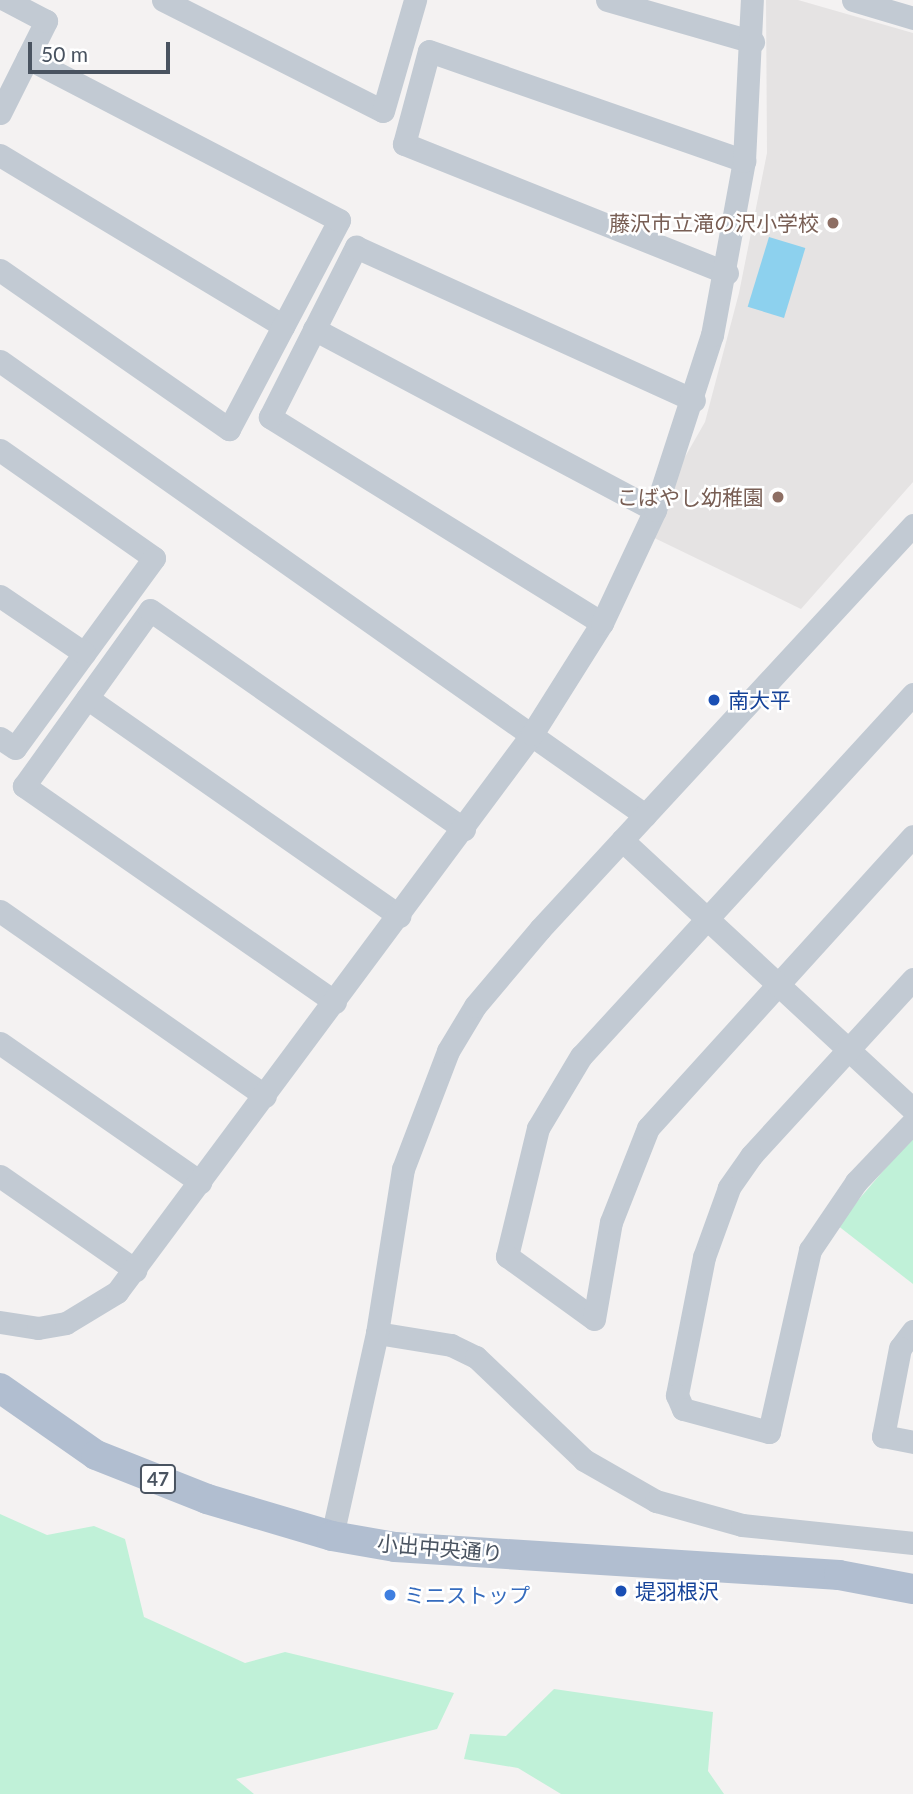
<!DOCTYPE html>
<meta charset="utf-8">
<style>
body{margin:0}
#map{position:relative;width:913px;height:1794px;overflow:hidden;background:#f4f2f2;font-family:Lato,"Noto Sans JP",sans-serif}
div>[style]{position:absolute}
.education>*{inset:0;background:#e5e3e3}
.green>*{inset:0;background:#c0f1d8}
.water>*{inset:0;background:#8dd1ee;transform-origin:0 0}
.minor>*{height:23px;margin:-11.5px;padding:0 11.5px;transform-origin:11.5px;border-radius:11.5px;background:#c2cad3}
.major>*{height:30px;margin:-15px;padding:0 15px;transform-origin:15px;border-radius:15px;background:#b1bed0}
.dots>*{width:19px;height:19px;translate:-50% -50%;box-sizing:border-box;border:4px solid #fff;border-radius:50%}
span{translate:-50% -50%;white-space:nowrap;text-align:center;line-height:1.15;-webkit-text-stroke:5px #fff;paint-order:stroke}
.shield-label span{padding:2px 5px;background:#fff;border:2px solid;border-radius:5px;-webkit-text-stroke-width:0}
.shield-label{font-size:19px;color:#495360;font-weight:700}
.education-label{font-size:21px;color:#785e54}
.right{translate:-100% -50%;text-align:right}
.transit-label{font-size:21px;color:#164399}
.left{translate:0 -50%;text-align:left}
.street-label{font-size:21px;color:#495360}
.shop-label{font-size:21px;color:#366cbe}
.scale{position:absolute;left:28px;top:42px;width:142px;height:32px;box-sizing:border-box;border:4px solid #495360;border-top:0;padding-left:9px;font-size:21px;line-height:24px;white-space:nowrap;color:#495360;-webkit-text-stroke:5px #fff;paint-order:stroke}
</style>
<div id="map">
<div class="education">
<div style="clip-path:polygon(766px 0,798px 0,913px 33px,913px 482px,801px 609px,642px 532px,705px 422px,739px 293px,767px 153px)"></div>
</div>
<div class="green">
<div style="clip-path:polygon(913px 1136px,913px 1284px,837px 1225px)"></div>
<div style="clip-path:polygon(0 1514px,47px 1535px,94px 1526px,125px 1539px,144px 1617px,245px 1663px,285px 1652px,454px 1693px,437px 1729px,236px 1779px,254px 1794px,0 1794px)"></div>
<div style="clip-path:polygon(554px 1689px,713px 1712px,708px 1771px,724px 1794px,561px 1794px,518px 1768px,464px 1759px,470px 1734px,506px 1736px)"></div>
</div>
<div class="water">
<div style="left:769px;top:237px;width:38px;height:73px;rotate:17deg"></div>
</div>
<div class="minor">
<div style="left:163px;top:0;width:246px;rotate:26.8deg"></div>
<div style="left:383px;top:111px;width:116px;rotate:-73.9deg"></div>
<div style="left:607px;top:0;width:152px;rotate:16deg"></div>
<div style="left:853px;top:0;width:63px;rotate:16.7deg"></div>
<div style="left:0;top:113px;width:103px;rotate:-63.4deg"></div>
<div style="left:46px;top:21px;width:45px;rotate:-152.3deg"></div>
<div style="left:0;top:155px;width:331px;rotate:31.1deg"></div>
<div style="left:0;top:270px;width:279px;rotate:34.8deg"></div>
<div style="left:229px;top:429px;width:236px;rotate:-62.2deg"></div>
<div style="left:339px;top:220px;width:351px;rotate:-152.5deg"></div>
<div style="left:727px;top:273px;width:348px;rotate:-158.2deg"></div>
<div style="left:404px;top:144px;width:96px;rotate:-75deg"></div>
<div style="left:429px;top:51px;width:334px;rotate:19.2deg"></div>
<div style="left:314px;top:329px;width:386px;rotate:28deg"></div>
<div style="left:0;top:361px;width:789px;rotate:35.14deg"></div>
<div style="left:0;top:450px;width:188px;rotate:35deg"></div>
<div style="left:154px;top:558px;width:235px;rotate:126.2deg"></div>
<div style="left:15px;top:748px;width:18px;rotate:-146deg"></div>
<div style="left:0;top:596px;width:102px;rotate:34.2deg"></div>
<div style="left:602px;top:623px;width:391px;rotate:-148.2deg"></div>
<div style="left:270px;top:417px;width:191px;rotate:-63.2deg"></div>
<div style="left:356px;top:247px;width:371px;rotate:24.4deg"></div>
<div style="left:913px;top:694px;width:491px;rotate:132.5deg"></div>
<div style="left:581px;top:1056px;width:84px;rotate:120.8deg"></div>
<div style="left:538px;top:1128px;width:132px;rotate:103.6deg"></div>
<div style="left:507px;top:1256px;width:107px;rotate:35.9deg"></div>
<div style="left:594px;top:1319px;width:98px;rotate:-80.1deg"></div>
<div style="left:611px;top:1222px;width:101px;rotate:-68.5deg"></div>
<div style="left:648px;top:1128px;width:394px;rotate:-47.8deg"></div>
<div style="left:87px;top:698px;width:381px;rotate:34.9deg"></div>
<div style="left:622px;top:840px;width:396px;rotate:42.8deg"></div>
<div style="left:0;top:911px;width:323px;rotate:34.9deg"></div>
<div style="left:913px;top:979px;width:240px;rotate:132.5deg"></div>
<div style="left:751px;top:1156px;width:39px;rotate:125deg"></div>
<div style="left:729px;top:1188px;width:73px;rotate:109.9deg"></div>
<div style="left:704px;top:1257px;width:141px;rotate:101.1deg"></div>
<div style="left:677px;top:1395px;width:15px;rotate:67deg"></div>
<div style="left:683px;top:1409px;width:89px;rotate:15deg"></div>
<div style="left:769px;top:1432px;width:187px;rotate:-77.3deg"></div>
<div style="left:810px;top:1250px;width:82px;rotate:-55.9deg"></div>
<div style="left:856px;top:1182px;width:83px;rotate:-46.5deg"></div>
<div style="left:335px;top:1002px;width:379px;rotate:-145.2deg"></div>
<div style="left:24px;top:786px;width:216px;rotate:-54.4deg"></div>
<div style="left:150px;top:610px;width:383px;rotate:34.9deg"></div>
<div style="left:0;top:1043px;width:244px;rotate:34.8deg"></div>
<div style="left:0;top:1176px;width:165px;rotate:34.8deg"></div>
<div style="left:0;top:1322px;width:38px;rotate:9deg"></div>
<div style="left:38px;top:1328px;width:28px;rotate:-10deg"></div>
<div style="left:66px;top:1323px;width:60px;rotate:-31.3deg"></div>
<div style="left:117px;top:1292px;width:695px;rotate:-53.36deg"></div>
<div style="left:532px;top:734px;width:131px;rotate:-57.8deg"></div>
<div style="left:602px;top:623px;width:125px;rotate:-64.9deg"></div>
<div style="left:655px;top:510px;width:184px;rotate:-72deg"></div>
<div style="left:712px;top:335px;width:177px;rotate:-79.6deg"></div>
<div style="left:744px;top:161px;width:161px;rotate:-87.2deg"></div>
<div style="left:913px;top:1331px;width:21px;rotate:127deg"></div>
<div style="left:900px;top:1348px;width:90px;rotate:100.9deg"></div>
<div style="left:883px;top:1436px;width:31px;rotate:11deg"></div>
<div style="left:377px;top:1333px;width:75px;rotate:9.2deg"></div>
<div style="left:451px;top:1345px;width:28px;rotate:26deg"></div>
<div style="left:476px;top:1357px;width:149px;rotate:43.6deg"></div>
<div style="left:584px;top:1460px;width:83px;rotate:29.7deg"></div>
<div style="left:656px;top:1501px;width:89px;rotate:15.6deg"></div>
<div style="left:742px;top:1525px;width:172px;rotate:6deg"></div>
<div style="left:332px;top:1536px;width:208px;rotate:-77.5deg"></div>
<div style="left:377px;top:1333px;width:166px;rotate:-81deg"></div>
<div style="left:403px;top:1169px;width:126px;rotate:-69.1deg"></div>
<div style="left:448px;top:1051px;width:52px;rotate:-59deg"></div>
<div style="left:475px;top:1006px;width:101px;rotate:-49.8deg"></div>
<div style="left:540px;top:929px;width:550px;rotate:-47.28deg"></div>
</div>
<div class="major">
<div style="left:0;top:1388px;width:117px;rotate:34.9deg"></div>
<div style="left:96px;top:1455px;width:119px;rotate:21.6deg"></div>
<div style="left:207px;top:1499px;width:130px;rotate:16.5deg"></div>
<div style="left:332px;top:1536px;width:64px;rotate:9.9deg"></div>
<div style="left:395px;top:1547px;width:445px;rotate:3.6deg"></div>
<div style="left:839px;top:1575px;width:75px;rotate:10.7deg"></div>
</div>
<div class="dots">
<div style="left:833px;top:223px;background:#8d6e63"></div>
<div style="left:778px;top:497px;background:#8d6e63"></div>
<div style="left:714px;top:700px;background:#1a4fb4"></div>
<div style="left:621px;top:1591px;background:#1a4fb4"></div>
<div style="left:390px;top:1595px;background:#3f7fe0"></div>
</div>
<div class="shield-label">
<span style="left:158px;top:1479px">47</span>
</div>
<div class="education-label">
<span class="right" style="left:819px;top:223px">藤沢市立滝の沢小学校</span>
<span class="right" style="left:764px;top:497px">こばやし幼稚園</span>
</div>
<div class="transit-label">
<span class="left" style="left:728px;top:700px">南大平</span>
<span class="left" style="left:635px;top:1591px">堤羽根沢</span>
</div>
<div class="street-label">
<span style="left:440px;top:1548px;rotate:5deg">小出中央通り</span>
</div>
<div class="shop-label">
<span class="left" style="left:404px;top:1595px">ミニストップ</span>
</div>
<div class="scale">50 m</div>
</div>
